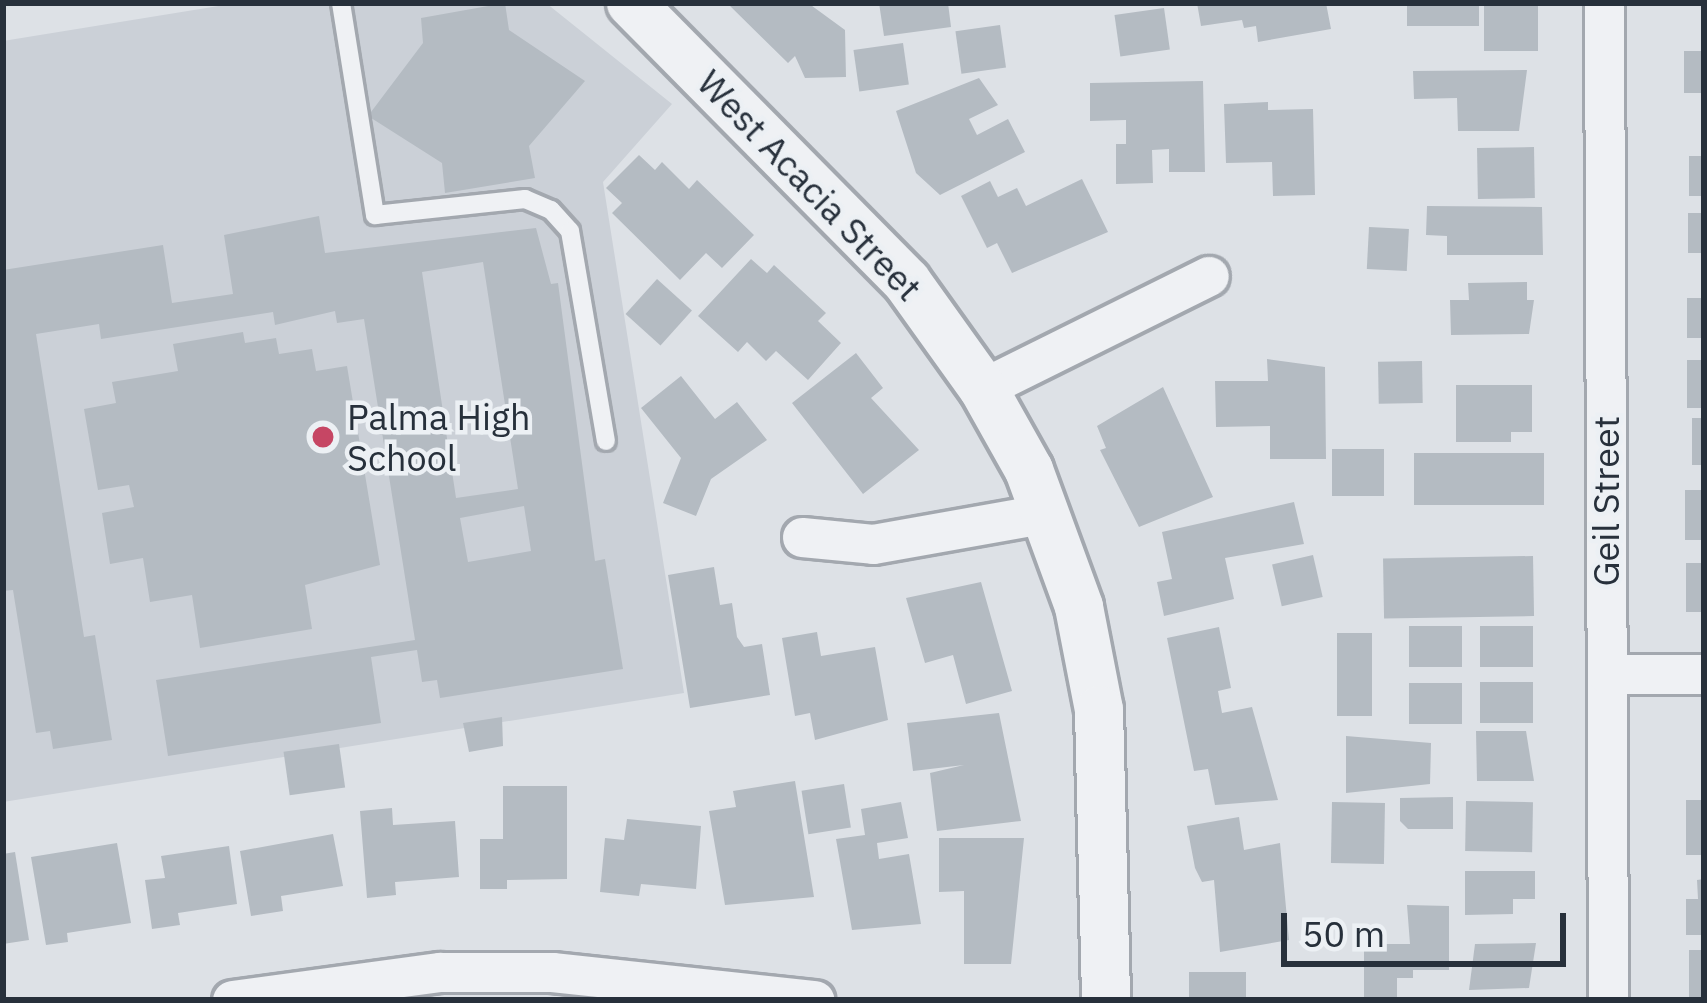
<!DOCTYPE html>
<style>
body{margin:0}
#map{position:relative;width:1707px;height:1003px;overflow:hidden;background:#dde1e6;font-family:"IBM Plex Sans",sans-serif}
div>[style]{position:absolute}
.built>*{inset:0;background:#cbd0d7}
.building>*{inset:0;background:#b4bbc2;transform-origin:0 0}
.roads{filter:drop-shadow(3px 0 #a3a8af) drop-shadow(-3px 0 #a3a8af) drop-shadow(0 3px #a3a8af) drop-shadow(0 -3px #a3a8af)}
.service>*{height:18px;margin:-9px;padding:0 9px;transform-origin:9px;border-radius:9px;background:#eff1f4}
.minor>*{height:39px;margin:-19.5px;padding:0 19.5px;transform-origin:19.5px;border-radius:19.5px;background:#eff1f4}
.tertiary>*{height:48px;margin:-24px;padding:0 24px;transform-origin:24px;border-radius:24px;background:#eff1f4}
.dots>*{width:33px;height:33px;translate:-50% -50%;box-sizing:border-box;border:6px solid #ecf0f4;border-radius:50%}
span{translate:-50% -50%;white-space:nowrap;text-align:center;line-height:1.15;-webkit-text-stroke:9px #ecf0f4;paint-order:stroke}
.street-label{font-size:36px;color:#27303b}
.poi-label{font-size:36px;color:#27303b}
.left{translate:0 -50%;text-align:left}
.frame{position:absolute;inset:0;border:6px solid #27303b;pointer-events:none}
.scale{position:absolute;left:1281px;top:913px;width:285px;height:54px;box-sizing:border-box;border:6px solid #27303b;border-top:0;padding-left:15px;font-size:36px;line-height:42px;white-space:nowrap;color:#27303b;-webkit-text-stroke:9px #ecf0f4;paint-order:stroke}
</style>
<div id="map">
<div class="built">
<div style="clip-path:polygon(237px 3px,546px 3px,672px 104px,603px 182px,684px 693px,3px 802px,3px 41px)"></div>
</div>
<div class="building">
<div style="clip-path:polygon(505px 3px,509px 30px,585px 81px,529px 146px,535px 178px,445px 193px,442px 163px,368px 116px,423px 43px,421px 18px)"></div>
<div style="clip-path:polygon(727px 3px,808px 3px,845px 30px,846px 77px,805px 78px,795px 56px,788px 63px)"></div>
<div style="clip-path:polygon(879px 3px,948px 3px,951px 27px,884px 36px)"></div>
<div style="clip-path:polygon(1197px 3px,1326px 3px,1331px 29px,1258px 42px,1256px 26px,1244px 28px,1242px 20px,1201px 26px)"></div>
<div style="left:1407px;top:3px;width:72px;height:23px"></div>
<div style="left:1484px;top:3px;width:54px;height:48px"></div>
<div style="left:1164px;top:8px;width:42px;height:50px;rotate:82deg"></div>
<div style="left:1000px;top:25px;width:43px;height:45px;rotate:82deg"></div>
<div style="left:903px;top:43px;width:42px;height:50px;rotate:82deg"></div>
<div style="left:1684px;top:51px;width:20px;height:42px"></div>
<div style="clip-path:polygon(1527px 70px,1519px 131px,1458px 131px,1457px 98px,1414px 99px,1413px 71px)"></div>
<div style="clip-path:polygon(979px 78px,998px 105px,969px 119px,977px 135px,1008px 119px,1025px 152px,940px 195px,916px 173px,896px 111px)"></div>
<div style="clip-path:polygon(1203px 81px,1205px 172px,1169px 172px,1169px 149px,1152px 150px,1153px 183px,1116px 184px,1116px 144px,1126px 144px,1126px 120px,1090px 121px,1090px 83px)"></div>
<div style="clip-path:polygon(1268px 102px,1268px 110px,1313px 109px,1315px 195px,1273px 196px,1272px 162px,1226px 163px,1224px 104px)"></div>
<div style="left:1534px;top:147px;width:51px;height:57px;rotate:89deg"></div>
<div style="clip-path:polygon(639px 155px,655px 170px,662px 162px,689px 189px,697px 180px,754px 235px,722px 268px,706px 253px,680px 280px,612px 213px,622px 203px,606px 188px)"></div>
<div style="left:1689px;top:156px;width:15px;height:40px"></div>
<div style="clip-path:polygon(1082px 179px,1108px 232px,1012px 273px,997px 243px,987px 248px,961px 196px,990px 181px,998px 197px,1017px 188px,1026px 206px)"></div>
<div style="clip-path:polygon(1427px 206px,1542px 207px,1543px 255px,1447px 255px,1447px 236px,1426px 235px)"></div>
<div style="left:1688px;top:213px;width:16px;height:40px"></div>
<div style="clip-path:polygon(evenodd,319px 216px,325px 253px,536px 228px,551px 284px,558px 283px,595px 561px,605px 559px,623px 669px,440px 698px,437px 680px,422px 682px,417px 650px,371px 657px,381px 723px,168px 756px,156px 680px,415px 640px,364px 319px,337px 323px,335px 311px,275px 325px,273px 312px,101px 339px,99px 324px,36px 334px,84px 637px,95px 635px,112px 740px,53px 749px,50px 731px,36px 733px,13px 590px,3px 591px,3px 270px,163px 245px,172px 303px,233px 294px,224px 235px,319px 216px,483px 262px,518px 489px,456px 498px,422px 272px,483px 262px,319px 216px,524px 506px,531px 551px,468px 562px,460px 518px,524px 506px)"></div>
<div style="left:1369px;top:227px;width:40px;height:42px;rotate:3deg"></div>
<div style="clip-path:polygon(751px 259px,767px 273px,774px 265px,826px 313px,818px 321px,841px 343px,808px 380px,776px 351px,766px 361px,747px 342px,738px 352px,698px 316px)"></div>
<div style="left:657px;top:279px;width:47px;height:47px;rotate:42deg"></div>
<div style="clip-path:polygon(1527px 282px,1527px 300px,1534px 300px,1529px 334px,1451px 335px,1450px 300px,1469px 300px,1468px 283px)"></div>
<div style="left:1687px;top:298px;width:17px;height:40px"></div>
<div style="clip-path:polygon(243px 332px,245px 343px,276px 338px,279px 354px,312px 349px,316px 371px,347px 366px,380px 565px,305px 585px,312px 629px,200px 648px,192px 595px,150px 602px,143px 558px,110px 564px,102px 513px,134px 507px,129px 485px,98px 490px,84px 409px,116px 403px,112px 382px,178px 371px,173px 344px)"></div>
<div style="clip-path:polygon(856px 353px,883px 388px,871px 398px,919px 450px,863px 494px,792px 403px)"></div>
<div style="clip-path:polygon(1267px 359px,1325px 367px,1326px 459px,1270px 459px,1270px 426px,1216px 427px,1215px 381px,1268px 381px)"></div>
<div style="left:1687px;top:360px;width:17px;height:48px"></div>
<div style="left:1422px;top:361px;width:42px;height:44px;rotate:89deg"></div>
<div style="clip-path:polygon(681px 376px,715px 419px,737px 402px,767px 440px,711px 479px,696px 516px,663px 503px,681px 458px,641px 408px)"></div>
<div style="clip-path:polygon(1456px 385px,1532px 385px,1532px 432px,1511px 432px,1511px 442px,1456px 442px)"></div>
<div style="clip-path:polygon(1163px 387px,1213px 497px,1139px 527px,1100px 450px,1106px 448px,1097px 426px)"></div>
<div style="left:1692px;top:418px;width:12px;height:47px"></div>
<div style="left:1332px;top:449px;width:52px;height:47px"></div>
<div style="left:1414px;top:453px;width:130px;height:52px"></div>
<div style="left:1685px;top:490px;width:19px;height:50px"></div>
<div style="clip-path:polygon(1294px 502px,1304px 544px,1225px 558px,1234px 599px,1164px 616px,1157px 582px,1172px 579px,1162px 532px)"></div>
<div style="left:1313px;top:555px;width:43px;height:42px;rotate:77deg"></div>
<div style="left:1533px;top:556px;width:60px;height:150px;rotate:89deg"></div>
<div style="left:1686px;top:563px;width:18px;height:49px"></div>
<div style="clip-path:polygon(714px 567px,720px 605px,732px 603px,737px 637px,744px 647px,762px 644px,770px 695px,690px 708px,668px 575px)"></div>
<div style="clip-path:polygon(981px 582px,1012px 691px,966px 704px,953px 655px,925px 663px,906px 598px)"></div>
<div style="left:1409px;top:626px;width:53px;height:41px"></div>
<div style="left:1480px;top:626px;width:53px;height:41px"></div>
<div style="clip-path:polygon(1219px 627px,1231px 688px,1218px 691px,1222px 713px,1252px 707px,1278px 800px,1215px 805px,1208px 769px,1194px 771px,1167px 638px)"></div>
<div style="clip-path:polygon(817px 632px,821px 656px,875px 647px,888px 720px,815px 740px,810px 713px,795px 716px,782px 638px)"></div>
<div style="left:1337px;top:633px;width:35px;height:83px"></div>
<div style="left:1533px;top:682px;width:41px;height:53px;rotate:90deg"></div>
<div style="left:1409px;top:683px;width:53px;height:41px"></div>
<div style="clip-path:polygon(999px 713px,1021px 821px,937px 831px,930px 773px,964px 765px,913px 771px,907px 723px)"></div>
<div style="clip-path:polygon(502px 717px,503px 746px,469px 752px,463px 723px)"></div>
<div style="clip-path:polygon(1476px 731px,1526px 731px,1534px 781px,1477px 781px)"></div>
<div style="clip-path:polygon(1346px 736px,1431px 743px,1430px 784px,1346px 793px)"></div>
<div style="left:339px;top:744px;width:44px;height:56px;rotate:82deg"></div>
<div style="clip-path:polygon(795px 781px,814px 897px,725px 905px,709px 811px,736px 807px,733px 791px)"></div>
<div style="left:844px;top:784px;width:44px;height:43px;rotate:81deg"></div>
<div style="clip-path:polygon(503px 786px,567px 786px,567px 879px,507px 880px,507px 889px,480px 889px,480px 839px,503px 839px)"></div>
<div style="clip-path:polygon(1453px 797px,1453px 829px,1408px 829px,1400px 821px,1400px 798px)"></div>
<div style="left:1686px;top:800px;width:18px;height:55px"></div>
<div style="left:1466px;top:801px;width:67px;height:50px;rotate:1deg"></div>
<div style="clip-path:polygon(901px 802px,908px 838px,877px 843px,879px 859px,909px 854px,921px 924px,852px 930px,836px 839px,865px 835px,861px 809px)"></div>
<div style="left:1332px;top:802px;width:53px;height:61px;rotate:1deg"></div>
<div style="clip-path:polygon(392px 808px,393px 825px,455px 821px,459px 877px,395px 882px,396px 895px,367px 898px,360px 811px)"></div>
<div style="clip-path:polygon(1239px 817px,1244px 850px,1280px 843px,1289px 940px,1220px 952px,1214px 880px,1202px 882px,1195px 868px,1187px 826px)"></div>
<div style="clip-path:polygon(627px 819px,701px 826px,696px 889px,641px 884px,639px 896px,600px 892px,605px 838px,624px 840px)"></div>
<div style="clip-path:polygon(333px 834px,343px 886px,281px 896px,283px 911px,251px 916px,240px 851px)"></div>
<div style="clip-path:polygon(939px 838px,1024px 838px,1011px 964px,964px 964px,964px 891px,939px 892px)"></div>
<div style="clip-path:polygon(117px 843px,131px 923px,67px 933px,68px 942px,46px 945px,31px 857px)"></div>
<div style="clip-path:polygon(229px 846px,237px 904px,178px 913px,180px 925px,152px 929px,145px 880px,165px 878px,161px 856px)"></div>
<div style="clip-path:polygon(15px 852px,29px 940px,3px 944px,3px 854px)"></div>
<div style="clip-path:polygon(1465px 871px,1535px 871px,1535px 899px,1513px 899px,1513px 914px,1465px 915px)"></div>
<div style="clip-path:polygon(1704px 879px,1704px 935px,1686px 935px,1686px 899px,1698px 899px,1697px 880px)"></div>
<div style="clip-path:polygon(1407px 905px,1449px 906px,1449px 970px,1413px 970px,1413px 978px,1397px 978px,1397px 997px,1364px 997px,1364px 944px,1410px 944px)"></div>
<div style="clip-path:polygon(1536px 943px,1529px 988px,1469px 990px,1475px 944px)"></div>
<div style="left:1689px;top:950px;width:15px;height:50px"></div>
<div style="left:1189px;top:972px;width:57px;height:28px"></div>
</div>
<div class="roads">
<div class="service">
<div style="left:341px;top:3px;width:215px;rotate:80.9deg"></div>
<div style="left:375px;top:215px;width:151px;rotate:-6.1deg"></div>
<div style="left:525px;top:199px;width:28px;rotate:23deg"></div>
<div style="left:551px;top:210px;width:28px;rotate:48deg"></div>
<div style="left:570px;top:231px;width:213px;rotate:80.3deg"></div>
</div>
<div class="minor">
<div style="left:1604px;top:3px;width:997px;rotate:89.77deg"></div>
<div style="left:983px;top:388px;width:252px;rotate:-26.4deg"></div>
<div style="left:802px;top:537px;width:71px;rotate:5.6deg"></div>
<div style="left:873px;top:544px;width:177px;rotate:-10.1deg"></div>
<div style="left:1607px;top:674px;width:97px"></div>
<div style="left:232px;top:1000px;width:210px;rotate:-7.7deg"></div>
<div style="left:440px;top:972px;width:112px"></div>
<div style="left:552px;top:972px;width:264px;rotate:6.1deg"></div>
</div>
<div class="tertiary">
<div style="left:631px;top:3px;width:392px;rotate:45.3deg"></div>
<div style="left:907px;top:282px;width:130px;rotate:54.4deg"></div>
<div style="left:983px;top:388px;width:94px;rotate:60.7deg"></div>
<div style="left:1029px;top:470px;width:146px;rotate:69.9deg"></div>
<div style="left:1079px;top:607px;width:105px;rotate:79deg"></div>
<div style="left:1099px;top:710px;width:290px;rotate:88.6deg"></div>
</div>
</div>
<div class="dots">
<div style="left:323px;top:437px;background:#c64664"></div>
</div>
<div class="street-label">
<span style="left:810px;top:185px;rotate:46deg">West Acacia Street</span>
<span style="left:1606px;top:501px;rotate:-90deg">Geil Street</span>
</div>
<div class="poi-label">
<span class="left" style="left:347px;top:437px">Palma High<br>School</span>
</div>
<div class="frame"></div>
<div class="scale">50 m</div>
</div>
